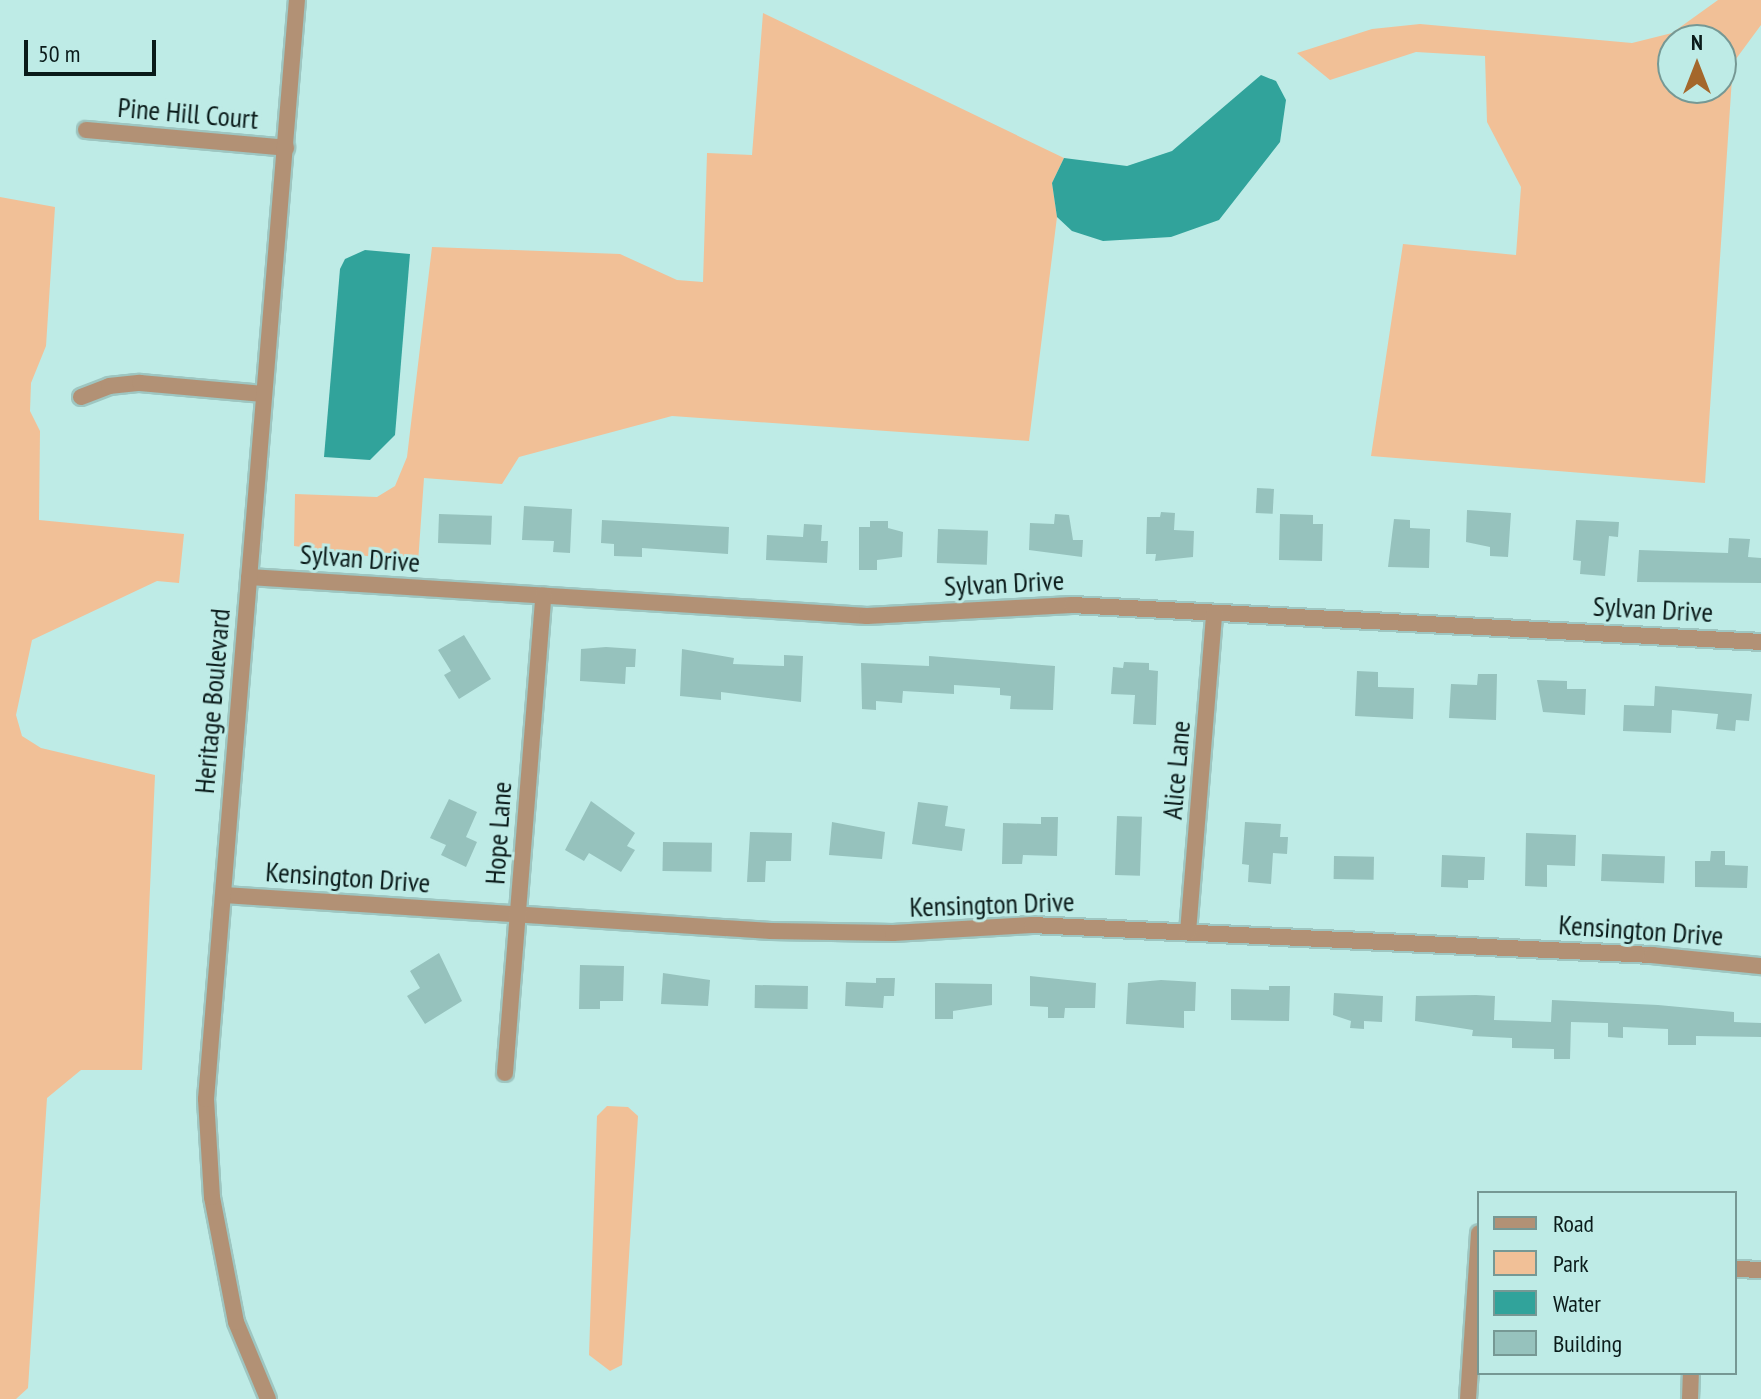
<!DOCTYPE html>
<style>
body{margin:0}
#map{position:relative;width:1761px;height:1399px;overflow:hidden;background:#beebe6;font-family:"PT Sans Narrow",sans-serif}
div>[style]{position:absolute}
.green>*{inset:0;background:#f1c097}
.water>*{inset:0;background:#31a39b}
.building>*{inset:0;background:#96c2bd;transform-origin:0 0}
.roads{filter:drop-shadow(2px 0 #9ec6c1) drop-shadow(-2px 0 #9ec6c1) drop-shadow(0 2px #9ec6c1) drop-shadow(0 -2px #9ec6c1)}
.minor>*{height:16px;margin:-8px;padding:0 8px;transform-origin:8px;border-radius:8px;background:#b29175}
span{translate:-50% -50%;white-space:nowrap;text-align:center;line-height:1.15;-webkit-text-stroke:6px #beebe6;paint-order:stroke}
.street-label{font-size:28px;color:#0a1b1a}
.legend{position:absolute;left:1477px;top:1191px;width:260px;height:184px;box-sizing:border-box;background:#beebe6;border:2px solid #769894;margin:0;padding:10px 14px;list-style:none;font-size:24px;color:#0a1b1a}
.legend li{display:flex;align-items:center;gap:16px;height:40px}
.legend b{width:40px;border:2px solid #769894}
.north{position:absolute;left:1657px;top:24px;width:80px;height:80px;box-sizing:border-box;background:#beebe6;border:2px solid #769894;border-radius:50%;rotate:0deg;font-size:22px;font-weight:700;line-height:32px;text-align:center;color:#0a1b1a}
.north::after{content:'';display:block;margin:auto;width:28px;height:36px;background:#a4672b;clip-path:polygon(50% 0,100% 100%,50% 72%,0 100%)}
.scale{position:absolute;left:24px;top:40px;width:132px;height:36px;box-sizing:border-box;border:4px solid #0a1b1a;border-top:0;padding-left:10px;font-size:24px;line-height:28px;white-space:nowrap;color:#0a1b1a;-webkit-text-stroke:6px #beebe6;paint-order:stroke}
</style>
<div id="map">
<div class="green">
<div style="clip-path:polygon(evenodd,1718px 0,1761px 0,1761px 25px,1733px 63px,1705px 483px,1371px 456px,1403px 244px,1516px 255px,1521px 187px,1487px 122px,1485px 56px,1416px 52px,1330px 80px,1297px 53px,1372px 29px,1420px 24px,1632px 43px,1672px 33px,1718px 0,1673px 40px,1721px 40px,1721px 88px,1673px 88px,1673px 40px)"></div>
<div style="clip-path:polygon(763px 13px,1064px 158px,1052px 183px,1057px 217px,1029px 441px,672px 416px,519px 457px,502px 484px,424px 478px,418px 563px,294px 546px,295px 494px,377px 497px,395px 486px,407px 457px,432px 247px,620px 254px,677px 280px,703px 282px,707px 153px,752px 155px)"></div>
<div style="clip-path:polygon(0 197px,55px 207px,46px 346px,31px 383px,30px 411px,40px 431px,39px 520px,184px 534px,179px 583px,157px 581px,32px 640px,16px 715px,22px 736px,41px 748px,155px 775px,142px 1070px,81px 1070px,47px 1098px,28px 1388px,16px 1399px,0 1399px)"></div>
<div style="clip-path:polygon(607px 1106px,628px 1107px,638px 1116px,622px 1365px,610px 1371px,589px 1355px,597px 1116px)"></div>
</div>
<div class="water">
<div style="clip-path:polygon(1261px 75px,1276px 81px,1286px 100px,1280px 142px,1219px 220px,1171px 237px,1103px 241px,1072px 231px,1057px 217px,1052px 183px,1064px 158px,1127px 166px,1172px 151px)"></div>
<div style="clip-path:polygon(365px 250px,410px 254px,395px 435px,370px 460px,324px 457px,340px 269px,345px 259px)"></div>
</div>
<div class="building">
<div style="left:1257px;top:488px;width:17px;height:25px;rotate:3deg"></div>
<div style="clip-path:polygon(524px 506px,572px 509px,570px 553px,553px 552px,554px 541px,522px 540px)"></div>
<div style="clip-path:polygon(1467px 510px,1511px 513px,1508px 557px,1490px 556px,1490px 547px,1466px 542px)"></div>
<div style="clip-path:polygon(1161px 512px,1175px 513px,1174px 530px,1194px 531px,1193px 557px,1155px 561px,1156px 554px,1146px 554px,1147px 517px,1160px 517px)"></div>
<div style="left:439px;top:514px;width:53px;height:29px;rotate:2deg"></div>
<div style="clip-path:polygon(1055px 514px,1069px 515px,1073px 540px,1083px 540px,1082px 557px,1029px 550px,1030px 523px,1054px 524px)"></div>
<div style="clip-path:polygon(1280px 514px,1313px 515px,1313px 524px,1323px 524px,1322px 561px,1279px 560px)"></div>
<div style="clip-path:polygon(1394px 519px,1410px 520px,1410px 528px,1430px 529px,1429px 568px,1388px 567px)"></div>
<div style="clip-path:polygon(602px 520px,729px 527px,728px 554px,642px 548px,642px 557px,614px 556px,614px 544px,601px 543px)"></div>
<div style="clip-path:polygon(1576px 520px,1619px 522px,1618px 537px,1609px 536px,1605px 576px,1580px 574px,1581px 561px,1573px 560px)"></div>
<div style="clip-path:polygon(870px 521px,888px 521px,888px 528px,903px 532px,902px 557px,877px 560px,877px 570px,859px 570px,859px 527px,870px 527px)"></div>
<div style="clip-path:polygon(804px 524px,822px 525px,821px 541px,828px 541px,827px 563px,766px 560px,767px 535px,803px 537px)"></div>
<div style="left:938px;top:529px;width:50px;height:34px;rotate:2deg"></div>
<div style="clip-path:polygon(1729px 538px,1750px 539px,1748px 557px,1761px 558px,1761px 583px,1637px 582px,1639px 550px,1728px 553px)"></div>
<div style="clip-path:polygon(464px 635px,491px 679px,459px 699px,444px 675px,451px 671px,438px 650px)"></div>
<div style="clip-path:polygon(606px 647px,636px 649px,635px 667px,626px 667px,625px 684px,580px 681px,581px 649px)"></div>
<div style="clip-path:polygon(682px 649px,734px 658px,733px 664px,784px 666px,784px 655px,803px 656px,801px 702px,721px 692px,721px 700px,680px 696px)"></div>
<div style="clip-path:polygon(929px 656px,1055px 666px,1053px 710px,1010px 709px,1011px 696px,1000px 695px,1000px 688px,954px 685px,954px 694px,903px 691px,902px 703px,876px 701px,876px 710px,862px 709px,861px 663px,929px 666px)"></div>
<div style="clip-path:polygon(1124px 662px,1149px 663px,1149px 670px,1158px 671px,1156px 725px,1133px 724px,1135px 695px,1111px 694px,1113px 667px,1123px 668px)"></div>
<div style="clip-path:polygon(1357px 671px,1378px 672px,1378px 687px,1414px 688px,1413px 719px,1355px 716px)"></div>
<div style="clip-path:polygon(1478px 674px,1497px 674px,1496px 720px,1449px 718px,1451px 684px,1477px 685px)"></div>
<div style="clip-path:polygon(1537px 680px,1567px 681px,1567px 689px,1586px 689px,1585px 715px,1543px 712px)"></div>
<div style="clip-path:polygon(1655px 686px,1752px 694px,1749px 721px,1736px 720px,1735px 731px,1716px 729px,1718px 714px,1672px 710px,1671px 733px,1623px 731px,1624px 705px,1654px 706px)"></div>
<div style="clip-path:polygon(449px 799px,477px 812px,466px 837px,477px 842px,466px 867px,441px 855px,446px 845px,430px 838px)"></div>
<div style="clip-path:polygon(591px 801px,635px 833px,627px 846px,635px 850px,621px 872px,589px 853px,584px 861px,565px 850px)"></div>
<div style="clip-path:polygon(918px 802px,948px 806px,945px 826px,965px 829px,962px 851px,912px 844px)"></div>
<div style="left:1117px;top:816px;width:25px;height:59px;rotate:2deg"></div>
<div style="clip-path:polygon(1041px 817px,1058px 817px,1057px 856px,1023px 855px,1022px 864px,1002px 864px,1003px 823px,1041px 824px)"></div>
<div style="clip-path:polygon(832px 822px,885px 832px,882px 859px,829px 855px)"></div>
<div style="clip-path:polygon(1245px 822px,1281px 824px,1280px 837px,1288px 837px,1287px 854px,1273px 853px,1271px 884px,1248px 882px,1249px 865px,1242px 864px)"></div>
<div style="clip-path:polygon(750px 832px,792px 833px,791px 861px,766px 861px,765px 882px,747px 882px)"></div>
<div style="clip-path:polygon(1526px 833px,1576px 835px,1575px 866px,1547px 865px,1547px 887px,1525px 886px)"></div>
<div style="left:663px;top:842px;width:49px;height:29px;rotate:1deg"></div>
<div style="clip-path:polygon(1711px 851px,1725px 851px,1725px 865px,1748px 866px,1747px 888px,1695px 887px,1695px 861px,1710px 861px)"></div>
<div style="left:1602px;top:854px;width:63px;height:27px;rotate:2deg"></div>
<div style="clip-path:polygon(1442px 855px,1485px 857px,1484px 880px,1468px 880px,1468px 888px,1441px 887px)"></div>
<div style="left:1334px;top:856px;width:40px;height:23px;rotate:1deg"></div>
<div style="clip-path:polygon(439px 953px,462px 1001px,425px 1024px,407px 996px,420px 988px,410px 971px)"></div>
<div style="clip-path:polygon(580px 965px,624px 966px,623px 1001px,600px 1001px,600px 1009px,579px 1009px)"></div>
<div style="clip-path:polygon(663px 973px,710px 980px,708px 1006px,661px 1004px)"></div>
<div style="clip-path:polygon(1030px 976px,1096px 983px,1095px 1008px,1065px 1008px,1064px 1018px,1048px 1018px,1048px 1007px,1030px 1006px)"></div>
<div style="clip-path:polygon(876px 978px,895px 978px,894px 996px,884px 996px,883px 1008px,845px 1006px,846px 982px,876px 983px)"></div>
<div style="clip-path:polygon(1161px 980px,1196px 982px,1195px 1011px,1184px 1011px,1184px 1028px,1126px 1024px,1128px 983px)"></div>
<div style="clip-path:polygon(935px 983px,992px 984px,992px 1005px,953px 1011px,953px 1019px,935px 1019px)"></div>
<div style="left:755px;top:985px;width:53px;height:23px;rotate:1deg"></div>
<div style="clip-path:polygon(1269px 986px,1290px 986px,1289px 1021px,1231px 1020px,1231px 989px,1269px 990px)"></div>
<div style="clip-path:polygon(1334px 993px,1383px 996px,1382px 1022px,1364px 1021px,1364px 1029px,1350px 1028px,1351px 1021px,1333px 1015px)"></div>
<div style="clip-path:polygon(1476px 995px,1495px 996px,1494px 1020px,1551px 1022px,1552px 1000px,1658px 1005px,1734px 1012px,1734px 1022px,1761px 1023px,1761px 1037px,1696px 1036px,1696px 1045px,1668px 1045px,1668px 1029px,1623px 1027px,1623px 1038px,1608px 1037px,1608px 1023px,1571px 1022px,1570px 1059px,1554px 1059px,1554px 1049px,1512px 1048px,1512px 1038px,1472px 1036px,1473px 1030px,1415px 1021px,1416px 996px)"></div>
</div>
<div class="roads">
<div class="minor">
<div style="left:86px;top:130px;width:201px;rotate:5.1deg"></div>
<div style="left:81px;top:397px;width:30px;rotate:-21deg"></div>
<div style="left:109px;top:386px;width:31px;rotate:-6deg"></div>
<div style="left:140px;top:383px;width:124px;rotate:5.1deg"></div>
<div style="left:249px;top:577px;width:619px;rotate:3.61deg"></div>
<div style="left:867px;top:616px;width:205px;rotate:-3.1deg"></div>
<div style="left:1072px;top:605px;width:690px;rotate:3.07deg"></div>
<div style="left:224px;top:895px;width:548px;rotate:3.77deg"></div>
<div style="left:771px;top:931px;width:122px;rotate:0.9deg"></div>
<div style="left:893px;top:933px;width:139px;rotate:-3.3deg"></div>
<div style="left:1032px;top:925px;width:621px;rotate:2.77deg"></div>
<div style="left:1652px;top:955px;width:110px;rotate:5.8deg"></div>
<div style="left:1188px;top:932px;width:320px;rotate:-85.3deg"></div>
<div style="left:505px;top:1073px;width:479px;rotate:-85.4deg"></div>
<div style="left:1735px;top:1269px;width:26px;rotate:2deg"></div>
<div style="left:268px;top:1399px;width:83px;rotate:-112.6deg"></div>
<div style="left:236px;top:1322px;width:127px;rotate:-100.9deg"></div>
<div style="left:212px;top:1197px;width:98px;rotate:-93.5deg"></div>
<div style="left:206px;top:1099px;width:1103px;rotate:-85.27deg"></div>
<div style="left:1468px;top:1399px;width:166px;rotate:-86.2deg"></div>
<div style="left:1690px;top:1399px;width:26px;rotate:-88deg"></div>
</div>
</div>
<div class="street-label">
<span style="left:188px;top:113px;rotate:5deg">Pine Hill Court</span>
<span style="left:360px;top:558px;rotate:4deg">Sylvan Drive</span>
<span style="left:1004px;top:583px;rotate:-3deg">Sylvan Drive</span>
<span style="left:1653px;top:609px;rotate:3deg">Sylvan Drive</span>
<span style="left:212px;top:701px;rotate:-85deg">Heritage Boulevard</span>
<span style="left:1176px;top:770px;rotate:-85deg">Alice Lane</span>
<span style="left:498px;top:833px;rotate:-86deg">Hope Lane</span>
<span style="left:348px;top:877px;rotate:4deg">Kensington Drive</span>
<span style="left:992px;top:904px;rotate:-2deg">Kensington Drive</span>
<span style="left:1641px;top:930px;rotate:4deg">Kensington Drive</span>
</div>
<ul class="legend">
<li><b style="height:10px;background:#b29175"></b>Road</li>
<li><b style="height:22px;background:#f1c097"></b>Park</li>
<li><b style="height:22px;background:#31a39b"></b>Water</li>
<li><b style="height:22px;background:#96c2bd"></b>Building</li>
</ul>
<div class="north">N</div>
<div class="scale">50 m</div>
</div>
